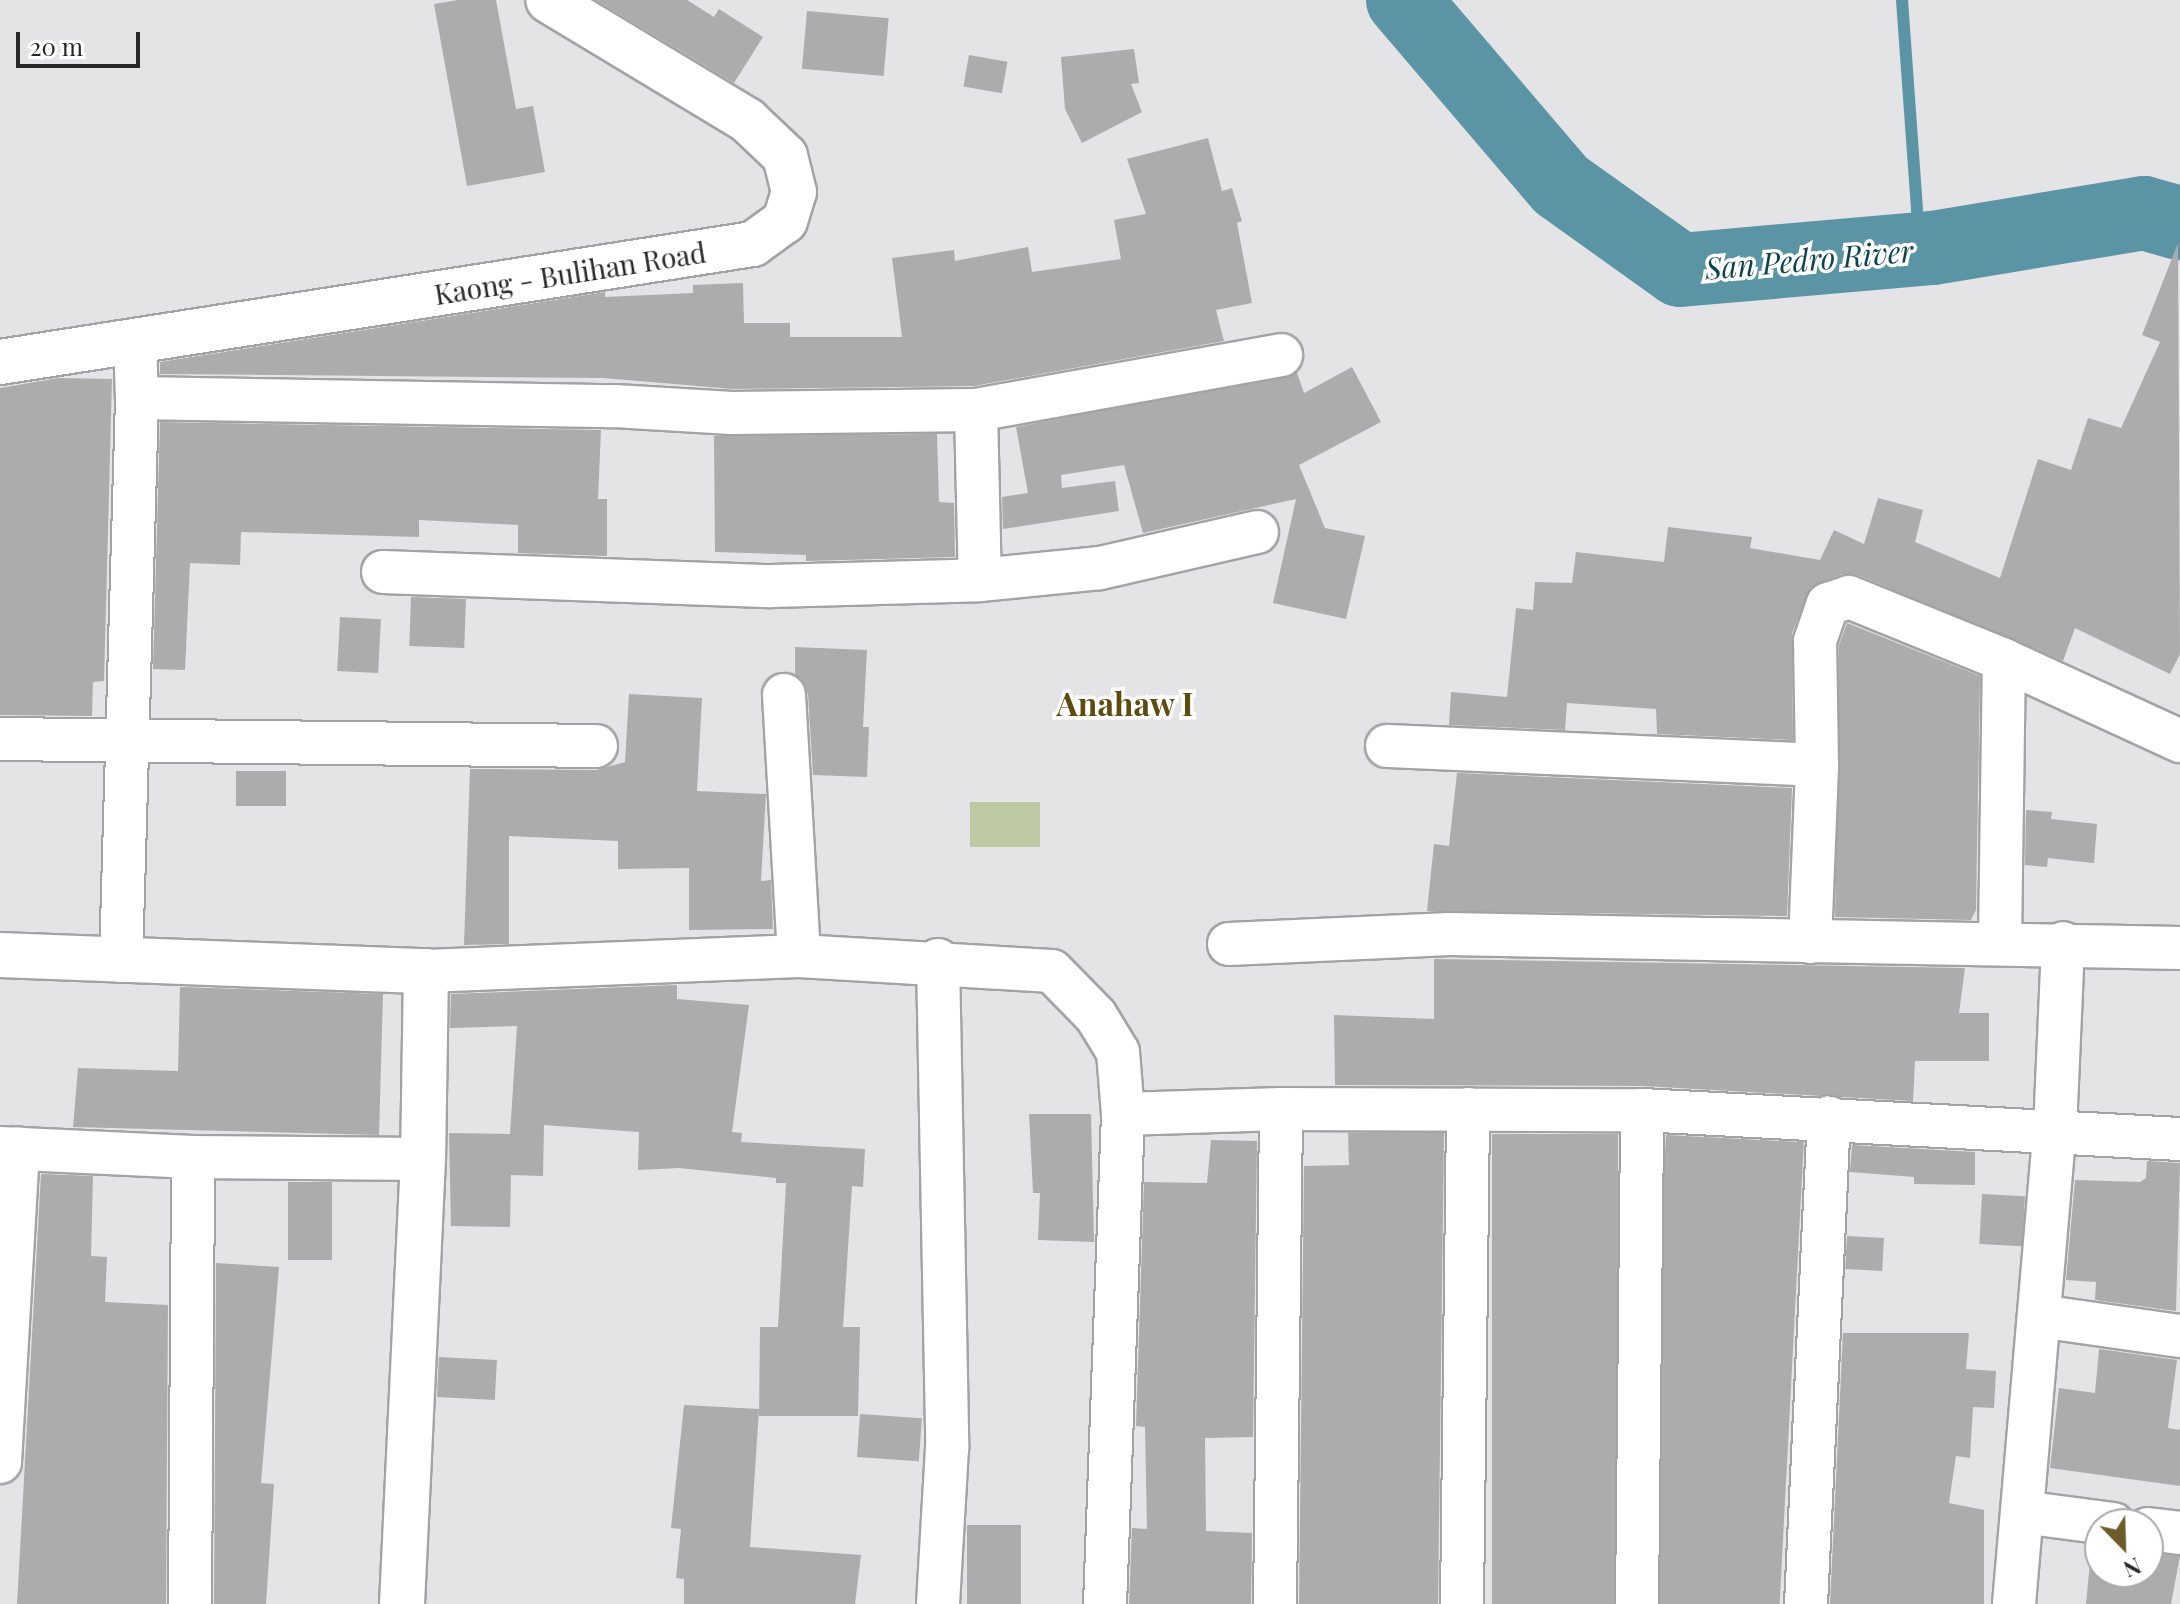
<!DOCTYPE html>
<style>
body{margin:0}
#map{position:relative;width:2180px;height:1604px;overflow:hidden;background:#e4e4e6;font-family:"Playfair Display",serif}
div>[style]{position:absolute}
.green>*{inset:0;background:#bcc9a2;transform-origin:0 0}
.stream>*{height:12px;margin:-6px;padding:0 6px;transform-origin:6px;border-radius:6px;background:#5b95a5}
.river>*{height:74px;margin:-37px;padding:0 37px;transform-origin:37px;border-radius:37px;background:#5b95a5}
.building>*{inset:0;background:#acacad;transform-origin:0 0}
.roads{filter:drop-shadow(2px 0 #a3a3a4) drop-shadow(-2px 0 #a3a3a4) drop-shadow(0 2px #a3a3a4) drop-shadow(0 -2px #a3a3a4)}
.minor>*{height:42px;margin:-21px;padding:0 21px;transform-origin:21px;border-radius:21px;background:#fff}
.tertiary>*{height:44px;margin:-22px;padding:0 22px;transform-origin:22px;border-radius:22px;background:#fff}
span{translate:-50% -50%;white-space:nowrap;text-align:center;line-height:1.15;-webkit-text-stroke:7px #fff;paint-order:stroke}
.street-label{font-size:28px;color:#272727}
.water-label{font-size:30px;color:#0d434f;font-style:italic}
.quarter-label{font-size:32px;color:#5d4c0e;font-weight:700}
.north{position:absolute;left:2084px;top:1508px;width:80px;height:80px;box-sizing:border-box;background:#fff;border:2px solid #a9a9a9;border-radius:50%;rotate:157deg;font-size:22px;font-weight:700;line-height:32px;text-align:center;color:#272727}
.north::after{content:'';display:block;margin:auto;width:28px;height:36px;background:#6b5c2a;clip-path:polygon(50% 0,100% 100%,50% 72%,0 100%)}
.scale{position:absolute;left:16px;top:32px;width:124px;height:36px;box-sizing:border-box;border:4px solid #272727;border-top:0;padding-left:10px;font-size:24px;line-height:28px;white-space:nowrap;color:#272727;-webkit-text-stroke:6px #fff;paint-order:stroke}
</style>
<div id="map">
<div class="green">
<div style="left:970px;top:802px;width:70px;height:45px"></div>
</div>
<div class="stream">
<div style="left:1902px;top:0;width:250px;rotate:85.9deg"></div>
</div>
<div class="river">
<div style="left:1403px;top:0;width:243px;rotate:49.5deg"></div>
<div style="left:1561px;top:185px;width:146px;rotate:35.5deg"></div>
<div style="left:1680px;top:270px;width:254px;rotate:-5deg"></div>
<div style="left:1933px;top:248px;width:214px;rotate:-9.4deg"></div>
<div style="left:2144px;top:213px;width:37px;rotate:16deg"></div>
</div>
<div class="building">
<div style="clip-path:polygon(458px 0,496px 0,516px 109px,533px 106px,545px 172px,467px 186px,434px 4px)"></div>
<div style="clip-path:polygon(596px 0,687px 0,714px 17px,719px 9px,763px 37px,734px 83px)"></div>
<div style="left:807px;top:11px;width:82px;height:58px;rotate:5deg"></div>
<div style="clip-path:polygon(1134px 49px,1139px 83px,1131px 84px,1142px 112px,1082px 143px,1065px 109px,1061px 57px)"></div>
<div style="left:969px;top:55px;width:39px;height:32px;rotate:10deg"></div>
<div style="clip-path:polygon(1208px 138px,1222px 191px,1232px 188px,1242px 221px,1237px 223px,1252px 303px,1216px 310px,1224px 341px,974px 386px,733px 389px,603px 378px,160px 374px,160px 362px,605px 292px,605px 297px,693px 293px,693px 285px,743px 283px,744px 323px,790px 323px,790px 337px,902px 337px,892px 258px,954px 250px,955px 261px,1028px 247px,1032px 272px,1121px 259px,1114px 220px,1146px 214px,1127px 159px)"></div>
<div style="clip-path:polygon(2178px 243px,2180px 654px,2170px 674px,2075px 628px,2063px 661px,1858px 575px,1842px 574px,1811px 587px,1792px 633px,1793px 740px,1657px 734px,1656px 709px,1567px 703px,1565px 730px,1449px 725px,1451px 692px,1507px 697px,1516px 608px,1533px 610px,1535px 582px,1572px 583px,1576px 552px,1664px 562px,1668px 527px,1752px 537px,1750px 548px,1820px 560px,1834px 530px,1864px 544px,1878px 498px,1923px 510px,1915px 542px,2000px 578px,2038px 459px,2071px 470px,2088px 418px,2121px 428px,2160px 342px,2142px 335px)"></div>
<div style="clip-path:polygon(1352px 367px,1381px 422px,1299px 465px,1325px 528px,1365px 536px,1346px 619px,1273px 603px,1296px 499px,1143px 533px,1124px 465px,1061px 475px,1062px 488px,1115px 481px,1119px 511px,1003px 529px,1002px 497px,1028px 493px,1016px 427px,1297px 373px,1304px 393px)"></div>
<div style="clip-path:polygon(59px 378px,112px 379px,104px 681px,93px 682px,92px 716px,0 715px,0 388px)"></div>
<div style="clip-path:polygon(160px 422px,601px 430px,598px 499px,607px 499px,607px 556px,518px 553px,518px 525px,419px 520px,419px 537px,241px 532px,240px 565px,190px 563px,185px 670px,153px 669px)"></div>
<div style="clip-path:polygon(937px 434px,939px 502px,954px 503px,955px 557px,806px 561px,806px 555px,715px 552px,714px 436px)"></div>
<div style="left:411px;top:597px;width:55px;height:49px;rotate:2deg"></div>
<div style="left:340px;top:617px;width:41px;height:54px;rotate:3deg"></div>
<div style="clip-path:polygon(1847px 623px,1980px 676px,1976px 910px,1971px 920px,1835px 917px,1839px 645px)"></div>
<div style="clip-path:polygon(795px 647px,867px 650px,863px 727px,869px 727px,867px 777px,813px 775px,808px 694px,795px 674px)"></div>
<div style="clip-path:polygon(629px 694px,702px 698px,697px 791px,766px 794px,761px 881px,771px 880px,773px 929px,689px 930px,689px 868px,618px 869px,618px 841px,509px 836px,509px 944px,464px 945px,470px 769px,596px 770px,625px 762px)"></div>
<div style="left:236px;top:771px;width:50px;height:35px"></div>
<div style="clip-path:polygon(1457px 773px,1792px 788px,1787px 916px,1427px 911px,1434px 844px,1449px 846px)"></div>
<div style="clip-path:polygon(2026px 810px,2052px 812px,2051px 819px,2097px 824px,2094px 863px,2048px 858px,2047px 867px,2025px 865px)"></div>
<div style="clip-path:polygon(1434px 959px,1965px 968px,1959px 1013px,1989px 1013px,1989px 1061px,1915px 1061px,1913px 1101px,1642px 1086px,1335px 1085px,1334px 1015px,1434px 1019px)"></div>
<div style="clip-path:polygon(677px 985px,677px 999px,749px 1005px,732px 1132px,742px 1133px,741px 1142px,865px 1149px,863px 1187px,852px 1186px,843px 1327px,860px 1327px,858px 1416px,759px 1416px,760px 1327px,778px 1327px,786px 1183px,776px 1183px,776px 1178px,679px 1168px,638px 1170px,639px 1132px,544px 1125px,543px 1176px,511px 1175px,510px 1227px,451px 1226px,449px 1133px,510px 1134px,517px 1026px,450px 1028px,451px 994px)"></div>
<div style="clip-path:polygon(180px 987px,383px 994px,379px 1135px,73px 1127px,78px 1068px,178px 1071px)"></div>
<div style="clip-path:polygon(1029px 1114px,1091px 1114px,1094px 1242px,1038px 1240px,1040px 1193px,1033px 1193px)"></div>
<div style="clip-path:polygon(1348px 1133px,1444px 1133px,1438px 1604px,1299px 1604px,1304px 1166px,1349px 1165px)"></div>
<div style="left:1492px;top:1134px;width:126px;height:470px"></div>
<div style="left:1666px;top:1135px;width:138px;height:469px;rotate:3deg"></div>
<div style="clip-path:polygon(1211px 1140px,1257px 1141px,1253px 1437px,1205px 1438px,1206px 1531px,1252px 1533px,1251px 1604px,1129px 1604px,1132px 1528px,1147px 1529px,1145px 1427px,1136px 1426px,1144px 1182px,1207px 1183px)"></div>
<div style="clip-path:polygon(1852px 1145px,1975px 1152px,1975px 1185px,1914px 1184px,1914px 1177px,1850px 1172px)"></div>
<div style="clip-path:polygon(2147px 1161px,2180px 1163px,2176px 1311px,2095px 1300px,2096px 1282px,2066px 1280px,2075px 1180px,2140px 1182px,2146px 1178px)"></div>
<div style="clip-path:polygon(41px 1174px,93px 1176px,91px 1256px,107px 1257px,105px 1302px,168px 1305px,166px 1604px,17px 1604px)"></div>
<div style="left:288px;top:1182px;width:44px;height:78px"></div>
<div style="left:1982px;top:1194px;width:43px;height:50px;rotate:3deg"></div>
<div style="left:1847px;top:1236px;width:37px;height:33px;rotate:3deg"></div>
<div style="clip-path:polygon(216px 1263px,279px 1267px,261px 1483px,274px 1484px,266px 1604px,214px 1604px)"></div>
<div style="clip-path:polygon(1843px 1333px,1969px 1333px,1966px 1369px,1996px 1371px,1994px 1408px,1973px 1407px,1970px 1458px,1956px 1456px,1949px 1503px,1984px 1510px,1984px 1604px,1830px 1604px)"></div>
<div style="clip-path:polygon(2099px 1349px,2177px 1360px,2168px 1428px,2180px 1430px,2180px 1486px,2050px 1468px,2059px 1388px,2095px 1393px)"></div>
<div style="left:439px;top:1357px;width:58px;height:40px;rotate:3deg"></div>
<div style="clip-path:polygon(684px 1405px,759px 1409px,750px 1547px,861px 1555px,855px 1604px,684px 1604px,684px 1579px,676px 1578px,681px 1529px,671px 1528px)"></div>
<div style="left:860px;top:1414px;width:62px;height:43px;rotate:4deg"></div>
<div style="left:967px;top:1525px;width:54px;height:79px"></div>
<div style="clip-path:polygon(2148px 1553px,2180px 1556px,2171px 1604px,2086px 1604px,2090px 1562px,2100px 1563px,2100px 1572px,2148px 1572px)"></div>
</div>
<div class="roads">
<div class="minor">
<div style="left:135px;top:342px;width:56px;rotate:88deg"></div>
<div style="left:137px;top:398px;width:477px;rotate:1deg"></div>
<div style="left:614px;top:406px;width:118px;rotate:3.4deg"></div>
<div style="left:732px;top:413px;width:244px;rotate:-0.7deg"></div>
<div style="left:976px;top:410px;width:170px;rotate:88.7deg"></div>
<div style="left:976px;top:410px;width:310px;rotate:-10.2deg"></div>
<div style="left:383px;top:572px;width:388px;rotate:2.1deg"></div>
<div style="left:771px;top:586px;width:209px;rotate:-1.6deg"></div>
<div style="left:980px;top:580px;width:121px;rotate:-5.7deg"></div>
<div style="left:1100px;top:568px;width:161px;rotate:-12.9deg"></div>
<div style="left:784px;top:695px;width:261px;rotate:86.7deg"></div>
<div style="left:0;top:739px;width:596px;rotate:0.67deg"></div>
<div style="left:1387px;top:746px;width:430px;rotate:2.5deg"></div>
<div style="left:1810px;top:942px;width:177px;rotate:-87.7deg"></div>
<div style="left:1817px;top:765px;width:124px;rotate:-90.9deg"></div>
<div style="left:1815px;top:641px;width:39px;rotate:-71deg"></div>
<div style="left:1828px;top:604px;width:22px;rotate:-18deg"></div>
<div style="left:1849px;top:597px;width:167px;rotate:22.1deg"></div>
<div style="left:2004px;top:660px;width:194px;rotate:24.7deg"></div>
<div style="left:2000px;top:942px;width:282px;rotate:-89.2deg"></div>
<div style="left:1229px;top:944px;width:221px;rotate:-2.6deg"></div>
<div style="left:1450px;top:934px;width:730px;rotate:1.1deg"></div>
<div style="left:938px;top:960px;width:488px;rotate:88.9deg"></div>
<div style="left:947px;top:1448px;width:156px;rotate:93.3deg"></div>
<div style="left:121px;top:961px;width:563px;rotate:-88.37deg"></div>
<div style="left:426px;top:971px;width:373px;rotate:-2.3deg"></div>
<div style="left:799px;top:956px;width:253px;rotate:3.4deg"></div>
<div style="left:1052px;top:971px;width:63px;rotate:45.6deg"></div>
<div style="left:1096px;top:1016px;width:42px;rotate:58.6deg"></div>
<div style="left:1118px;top:1052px;width:62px;rotate:85.4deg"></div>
<div style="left:1123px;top:1114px;width:490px;rotate:92.1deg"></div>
<div style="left:1123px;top:1114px;width:158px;rotate:-1.8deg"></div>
<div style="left:1281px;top:1109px;width:361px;rotate:0.2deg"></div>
<div style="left:1642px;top:1110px;width:539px;rotate:3.09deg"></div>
<div style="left:0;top:1148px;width:193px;rotate:2.7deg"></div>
<div style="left:193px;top:1157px;width:230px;rotate:0.5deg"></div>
<div style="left:2039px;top:1316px;width:142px;rotate:8.1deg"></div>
<div style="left:0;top:1462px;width:314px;rotate:-86.7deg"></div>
<div style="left:2022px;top:1512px;width:92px;rotate:7.5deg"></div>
<div style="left:2148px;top:1529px;width:32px;rotate:7deg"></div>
<div style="left:190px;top:1604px;width:447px;rotate:-89.6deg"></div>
<div style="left:1275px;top:1604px;width:495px;rotate:-89.3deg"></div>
<div style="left:1462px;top:1604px;width:495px;rotate:-89.3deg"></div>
<div style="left:1637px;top:1604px;width:494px;rotate:-89.4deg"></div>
<div style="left:1806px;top:1604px;width:487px;rotate:-87.3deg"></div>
<div style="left:2014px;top:1604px;width:477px;rotate:-85.1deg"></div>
<div style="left:2055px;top:1129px;width:186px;rotate:-87.5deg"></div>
</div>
<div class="tertiary">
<div style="left:0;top:362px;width:762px;rotate:-8.91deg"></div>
<div style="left:753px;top:244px;width:39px;rotate:-36deg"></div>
<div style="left:785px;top:221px;width:30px;rotate:-73deg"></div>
<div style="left:794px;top:192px;width:37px;rotate:-104deg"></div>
<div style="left:785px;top:156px;width:52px;rotate:-136.5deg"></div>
<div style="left:747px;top:120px;width:232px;rotate:-148.9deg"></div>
<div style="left:0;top:955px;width:426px;rotate:2.2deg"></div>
<div style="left:426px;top:971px;width:188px;rotate:90.9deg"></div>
<div style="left:423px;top:1159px;width:445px;rotate:92.7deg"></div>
</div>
</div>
<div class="street-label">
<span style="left:570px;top:273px;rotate:-9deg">Kaong - Bulihan Road</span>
</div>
<div class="water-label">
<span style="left:1809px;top:259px;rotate:-5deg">San Pedro River</span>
</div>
<div class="quarter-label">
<span style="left:1125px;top:703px">Anahaw I</span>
</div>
<div class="north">N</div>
<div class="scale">20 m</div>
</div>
